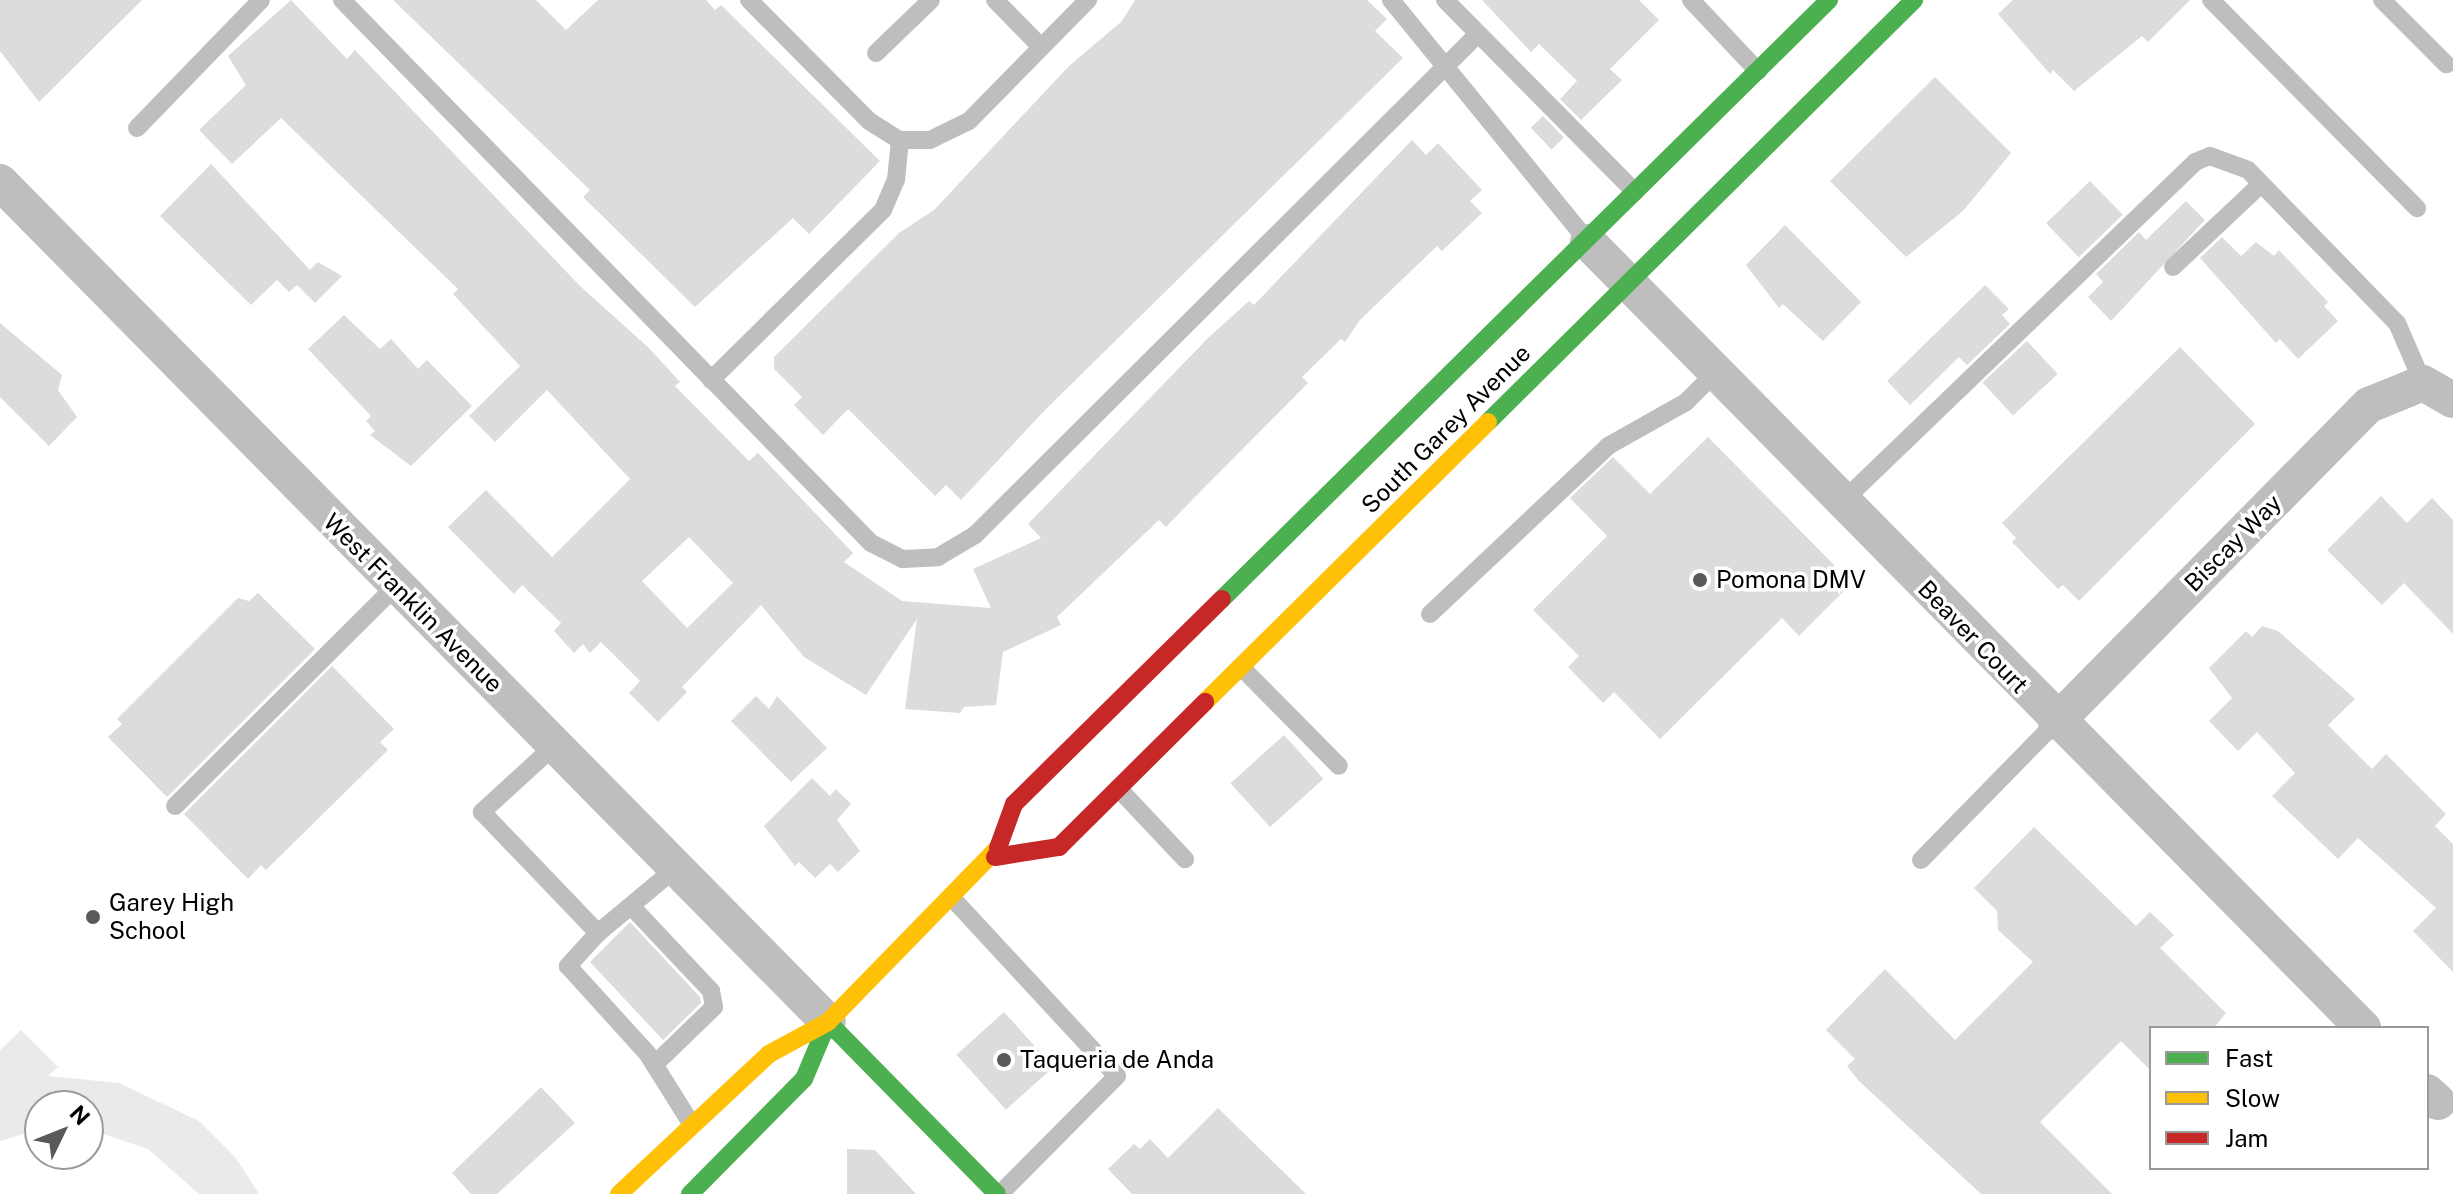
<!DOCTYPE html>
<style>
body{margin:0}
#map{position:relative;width:2453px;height:1194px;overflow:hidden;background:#fff;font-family:"Public Sans",sans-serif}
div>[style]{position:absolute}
.green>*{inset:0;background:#eaeaea}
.building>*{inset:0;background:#dcdcdc;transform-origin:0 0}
.lane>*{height:18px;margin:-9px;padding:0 9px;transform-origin:9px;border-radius:9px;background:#bebebe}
.street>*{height:36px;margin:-18px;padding:0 18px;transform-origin:18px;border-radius:18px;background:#bebebe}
.fast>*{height:18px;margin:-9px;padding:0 9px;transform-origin:9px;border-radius:9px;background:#4caf50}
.slow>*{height:18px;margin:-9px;padding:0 9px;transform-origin:9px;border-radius:9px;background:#ffc107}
.jam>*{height:18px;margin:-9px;padding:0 9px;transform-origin:9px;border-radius:9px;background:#c62828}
.dots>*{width:22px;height:22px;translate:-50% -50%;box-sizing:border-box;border:4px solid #fff;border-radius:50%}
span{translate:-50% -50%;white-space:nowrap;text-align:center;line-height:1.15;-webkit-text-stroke:7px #fff;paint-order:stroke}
.street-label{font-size:24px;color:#000}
.poi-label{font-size:24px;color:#000}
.left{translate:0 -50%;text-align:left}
.legend{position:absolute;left:2149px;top:1026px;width:280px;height:144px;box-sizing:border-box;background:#fff;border:2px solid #999;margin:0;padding:10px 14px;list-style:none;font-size:24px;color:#000}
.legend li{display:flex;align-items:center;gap:16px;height:40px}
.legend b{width:40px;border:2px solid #999}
.north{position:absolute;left:24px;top:1090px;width:80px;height:80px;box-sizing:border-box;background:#fff;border:2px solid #999;border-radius:50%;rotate:47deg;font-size:22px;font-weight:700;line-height:32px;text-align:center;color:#000}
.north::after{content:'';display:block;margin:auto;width:28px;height:36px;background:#595959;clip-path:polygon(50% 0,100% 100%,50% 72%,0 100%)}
</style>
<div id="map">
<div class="green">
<div style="clip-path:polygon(21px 1030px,58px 1067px,48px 1076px,119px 1083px,199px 1121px,236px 1158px,259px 1194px,199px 1194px,148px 1149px,88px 1129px,88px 1106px,40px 1106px,40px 1129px,0 1141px,0 1050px)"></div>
</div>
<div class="building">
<div style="clip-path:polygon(0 0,142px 0,39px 102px,0 51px)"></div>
<div style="clip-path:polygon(evenodd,291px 0,347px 59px,355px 50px,580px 286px,650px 349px,680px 382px,675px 386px,749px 461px,758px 453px,853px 553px,844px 562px,902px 601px,991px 608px,973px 569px,1041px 538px,1028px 524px,1209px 337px,1249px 301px,1254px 305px,1412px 140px,1426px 155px,1438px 143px,1482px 190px,1470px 201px,1482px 213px,1442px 251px,1437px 246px,1360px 320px,1345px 342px,1341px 339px,1302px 377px,1308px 383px,1193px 499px,1166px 527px,1159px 520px,1057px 617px,1061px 625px,1003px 652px,996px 705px,964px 707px,960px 713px,905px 709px,917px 619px,866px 695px,804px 657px,761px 605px,682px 687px,687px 692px,658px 722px,629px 693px,640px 681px,601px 642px,590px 653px,583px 644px,574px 653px,554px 631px,561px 623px,522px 585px,514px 594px,448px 527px,486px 490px,552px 557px,630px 479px,547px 390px,495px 442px,469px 416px,520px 366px,453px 294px,458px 289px,281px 118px,232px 164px,199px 130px,246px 85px,228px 56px,291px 0,689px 537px,733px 583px,687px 628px,642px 581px,689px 537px)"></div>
<div style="clip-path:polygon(393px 0,536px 0,566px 30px,598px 0,706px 0,715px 10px,721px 5px,880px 161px,809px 234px,793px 218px,695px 307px,583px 197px,590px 190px)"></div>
<div style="clip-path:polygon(1135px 0,1367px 0,1387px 19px,1375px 31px,1403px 58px,1044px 411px,961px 500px,946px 485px,935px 496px,848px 409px,823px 435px,794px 405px,802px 397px,774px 369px,774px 357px,899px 233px,934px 210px,1068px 67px,1122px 21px)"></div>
<div style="clip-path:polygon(1482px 0,1639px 0,1659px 20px,1610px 69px,1622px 80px,1581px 120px,1560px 99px,1577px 81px,1539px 44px,1531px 52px)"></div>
<div style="clip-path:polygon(2013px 0,2190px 0,2148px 42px,2142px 36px,2074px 91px,2053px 70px,2050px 74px,1998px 14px)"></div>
<div style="clip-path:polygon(1935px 77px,2011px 153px,1963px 211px,1906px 257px,1830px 181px)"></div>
<div style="left:1543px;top:116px;width:30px;height:17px;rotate:46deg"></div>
<div style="clip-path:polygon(211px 164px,310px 270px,318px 262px,342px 276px,315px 303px,297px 285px,289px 292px,277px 280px,251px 305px,160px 216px)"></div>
<div style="left:2090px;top:181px;width:47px;height:61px;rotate:46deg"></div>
<div style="clip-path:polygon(2186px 201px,2205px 220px,2111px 321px,2088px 297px,2103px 282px,2096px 274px,2139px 232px,2146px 240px)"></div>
<div style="clip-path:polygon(1785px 225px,1861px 302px,1823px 341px,1783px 304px,1779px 308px,1746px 265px)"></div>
<div style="clip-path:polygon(2222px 237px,2241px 256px,2256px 242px,2274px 256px,2279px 250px,2328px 302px,2324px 306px,2338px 321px,2298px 359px,2280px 339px,2276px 343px,2200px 258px)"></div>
<div style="clip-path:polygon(1985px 285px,2009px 309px,2002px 315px,2010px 324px,1967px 365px,1959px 357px,1910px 405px,1887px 381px)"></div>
<div style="clip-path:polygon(344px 315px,380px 349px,391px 339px,418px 369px,427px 360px,472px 406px,411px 466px,370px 435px,375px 431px,366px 421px,371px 416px,308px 349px)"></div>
<div style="clip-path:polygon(0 323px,62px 375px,58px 390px,77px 417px,49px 446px,0 397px)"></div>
<div style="left:2027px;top:341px;width:45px;height:61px;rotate:47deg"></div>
<div style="clip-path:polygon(2180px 347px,2255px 424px,2079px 601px,2063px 585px,2058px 589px,2012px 542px,2016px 538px,2002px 523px)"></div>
<div style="clip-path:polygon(1708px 437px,1835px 566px,1829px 572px,1846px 589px,1799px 636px,1782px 618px,1660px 739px,1614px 692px,1603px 703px,1568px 667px,1579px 656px,1533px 610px,1607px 536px,1570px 498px,1613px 457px,1650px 494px)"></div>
<div style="clip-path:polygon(2381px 496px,2407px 523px,2432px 498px,2453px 520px,2453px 634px,2404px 583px,2382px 605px,2327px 550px)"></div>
<div style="clip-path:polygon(258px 593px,315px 649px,167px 797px,108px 737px,122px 724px,117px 719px,238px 598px,249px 601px)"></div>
<div style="clip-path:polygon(2262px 626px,2278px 631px,2355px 699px,2328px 725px,2372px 769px,2386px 754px,2446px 814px,2435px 826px,2453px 844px,2453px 972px,2413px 931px,2436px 908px,2358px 838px,2338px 859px,2272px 796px,2295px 773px,2257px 732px,2238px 751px,2209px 721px,2232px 698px,2209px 668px,2246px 631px,2252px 637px)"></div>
<div style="clip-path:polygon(332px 666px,394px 729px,380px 742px,388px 750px,266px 870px,261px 865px,248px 879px,184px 814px)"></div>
<div style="clip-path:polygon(756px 696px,769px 709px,777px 696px,827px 748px,791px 782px,731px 721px)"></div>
<div style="left:1284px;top:735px;width:59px;height:72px;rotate:48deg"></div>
<div style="clip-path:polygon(812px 778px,830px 796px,836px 789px,851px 804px,837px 820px,860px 851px,838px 872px,830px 864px,815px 878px,799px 862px,795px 866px,764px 826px)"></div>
<div style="clip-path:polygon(2034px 827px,2136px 926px,2150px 912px,2174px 935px,2160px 948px,2226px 1013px,2214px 1028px,2151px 1028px,2151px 1071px,2121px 1041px,2040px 1122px,2112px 1194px,1981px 1194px,1859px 1081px,1847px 1066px,1855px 1059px,1826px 1030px,1885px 969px,1955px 1040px,2033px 962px,1998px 930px,1997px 911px,1974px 888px)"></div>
<div style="clip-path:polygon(630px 922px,700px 997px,701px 1003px,663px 1040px,590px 962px)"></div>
<div style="left:1004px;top:1012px;width:74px;height:64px;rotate:48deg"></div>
<div style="clip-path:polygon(541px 1087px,575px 1123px,497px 1194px,471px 1194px,452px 1173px)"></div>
<div style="clip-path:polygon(1218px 1108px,1306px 1194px,1132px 1194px,1108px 1169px,1134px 1144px,1140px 1149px,1150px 1139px,1168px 1158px)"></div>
<div style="clip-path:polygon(847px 1149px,875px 1150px,916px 1194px,847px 1194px)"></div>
</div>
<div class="lane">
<div style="left:342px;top:0;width:758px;rotate:45.75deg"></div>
<div style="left:871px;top:543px;width:36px;rotate:27deg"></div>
<div style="left:903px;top:559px;width:35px;rotate:-3deg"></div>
<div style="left:938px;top:557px;width:43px;rotate:-30.7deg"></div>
<div style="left:975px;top:535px;width:710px;rotate:-44.89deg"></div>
<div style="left:749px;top:0;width:170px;rotate:45.2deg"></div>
<div style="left:869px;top:121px;width:36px;rotate:32deg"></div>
<div style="left:900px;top:140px;width:30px"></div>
<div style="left:930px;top:140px;width:43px;rotate:-26deg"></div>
<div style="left:969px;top:121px;width:170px;rotate:-45.5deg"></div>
<div style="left:995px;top:0;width:66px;rotate:45.6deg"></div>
<div style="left:1391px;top:0;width:308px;rotate:50.8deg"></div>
<div style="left:1445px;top:0;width:270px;rotate:45.3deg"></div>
<div style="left:1691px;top:0;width:98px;rotate:46.7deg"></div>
<div style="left:2211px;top:0;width:293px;rotate:45.3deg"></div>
<div style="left:2382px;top:0;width:91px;rotate:45deg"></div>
<div style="left:876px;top:53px;width:76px;rotate:-43.9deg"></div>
<div style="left:137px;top:128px;width:178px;rotate:-45.9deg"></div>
<div style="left:2173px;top:267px;width:121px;rotate:-43.3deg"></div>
<div style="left:711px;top:380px;width:242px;rotate:-44.7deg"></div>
<div style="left:883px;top:210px;width:33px;rotate:-67deg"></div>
<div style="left:896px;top:180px;width:40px;rotate:-84.3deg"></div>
<div style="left:1842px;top:502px;width:490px;rotate:-43.9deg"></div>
<div style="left:2195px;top:162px;width:16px;rotate:-22deg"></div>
<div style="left:2210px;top:156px;width:40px;rotate:20.2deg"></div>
<div style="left:2248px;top:170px;width:214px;rotate:45.8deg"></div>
<div style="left:2397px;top:323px;width:65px;rotate:66.6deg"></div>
<div style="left:1430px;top:614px;width:245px;rotate:-43.3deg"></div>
<div style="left:1608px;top:446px;width:90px;rotate:-29.4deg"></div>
<div style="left:1686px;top:402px;width:42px;rotate:-45deg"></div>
<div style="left:1241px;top:667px;width:139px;rotate:45.3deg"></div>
<div style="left:554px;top:746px;width:98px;rotate:137.5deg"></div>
<div style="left:482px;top:812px;width:168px;rotate:46.2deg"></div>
<div style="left:598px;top:933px;width:102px;rotate:-39.8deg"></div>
<div style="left:1118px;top:788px;width:98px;rotate:46.7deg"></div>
<div style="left:175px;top:806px;width:312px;rotate:-44.9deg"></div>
<div style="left:1921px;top:860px;width:193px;rotate:-45.6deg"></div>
<div style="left:953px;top:899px;width:241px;rotate:47.2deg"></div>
<div style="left:1117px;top:1076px;width:166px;rotate:134.8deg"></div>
<div style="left:631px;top:906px;width:117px;rotate:46.7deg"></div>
<div style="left:711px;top:991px;width:16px;rotate:79deg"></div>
<div style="left:714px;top:1007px;width:83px;rotate:136deg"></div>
<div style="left:598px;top:933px;width:45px;rotate:132.3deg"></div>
<div style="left:568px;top:966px;width:118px;rotate:47.8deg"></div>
<div style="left:647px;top:1053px;width:85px;rotate:58deg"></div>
</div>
<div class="street">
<div style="left:0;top:182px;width:1179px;rotate:45.41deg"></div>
<div style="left:1588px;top:242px;width:1104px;rotate:45.4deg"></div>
<div style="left:2056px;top:722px;width:445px;rotate:-45.4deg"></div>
<div style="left:2369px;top:405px;width:58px;rotate:-22.2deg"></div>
<div style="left:2423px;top:383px;width:34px;rotate:30deg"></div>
<div style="left:2427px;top:1092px;width:15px;rotate:42deg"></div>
</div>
<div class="fast">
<div style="left:1488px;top:422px;width:600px;rotate:-44.73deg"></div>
<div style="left:1222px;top:599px;width:853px;rotate:-44.62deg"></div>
<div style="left:828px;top:1022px;width:241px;rotate:45.5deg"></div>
<div style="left:690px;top:1194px;width:162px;rotate:-45.3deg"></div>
<div style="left:804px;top:1079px;width:62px;rotate:-67.2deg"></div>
</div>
<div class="slow">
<div style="left:1205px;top:702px;width:398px;rotate:-44.7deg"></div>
<div style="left:619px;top:1194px;width:205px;rotate:-43deg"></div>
<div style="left:769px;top:1054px;width:67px;rotate:-28.5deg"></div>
<div style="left:828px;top:1022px;width:243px;rotate:-45.7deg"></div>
</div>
<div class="jam">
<div style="left:998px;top:848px;width:47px;rotate:-70deg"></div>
<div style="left:1014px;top:804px;width:292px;rotate:-44.6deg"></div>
<div style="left:995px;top:857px;width:65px;rotate:-8.9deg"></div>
<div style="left:1059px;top:847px;width:206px;rotate:-44.8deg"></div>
</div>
<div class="dots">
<div style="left:1700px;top:580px;background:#595959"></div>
<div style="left:93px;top:917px;background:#595959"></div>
<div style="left:1004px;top:1060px;background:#595959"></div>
</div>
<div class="street-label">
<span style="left:1446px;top:429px;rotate:-45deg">South Garey Avenue</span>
<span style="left:2233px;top:543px;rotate:-45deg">Biscay Way</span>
<span style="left:413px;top:603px;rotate:45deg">West Franklin Avenue</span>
<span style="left:1973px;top:637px;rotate:46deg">Beaver Court</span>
</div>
<div class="poi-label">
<span class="left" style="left:1716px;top:580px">Pomona DMV</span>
<span class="left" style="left:109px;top:917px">Garey High<br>School</span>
<span class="left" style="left:1020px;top:1060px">Taqueria de Anda</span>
</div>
<ul class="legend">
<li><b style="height:10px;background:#4caf50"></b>Fast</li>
<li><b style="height:10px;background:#ffc107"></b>Slow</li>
<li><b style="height:10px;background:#c62828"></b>Jam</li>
</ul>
<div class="north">N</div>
</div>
